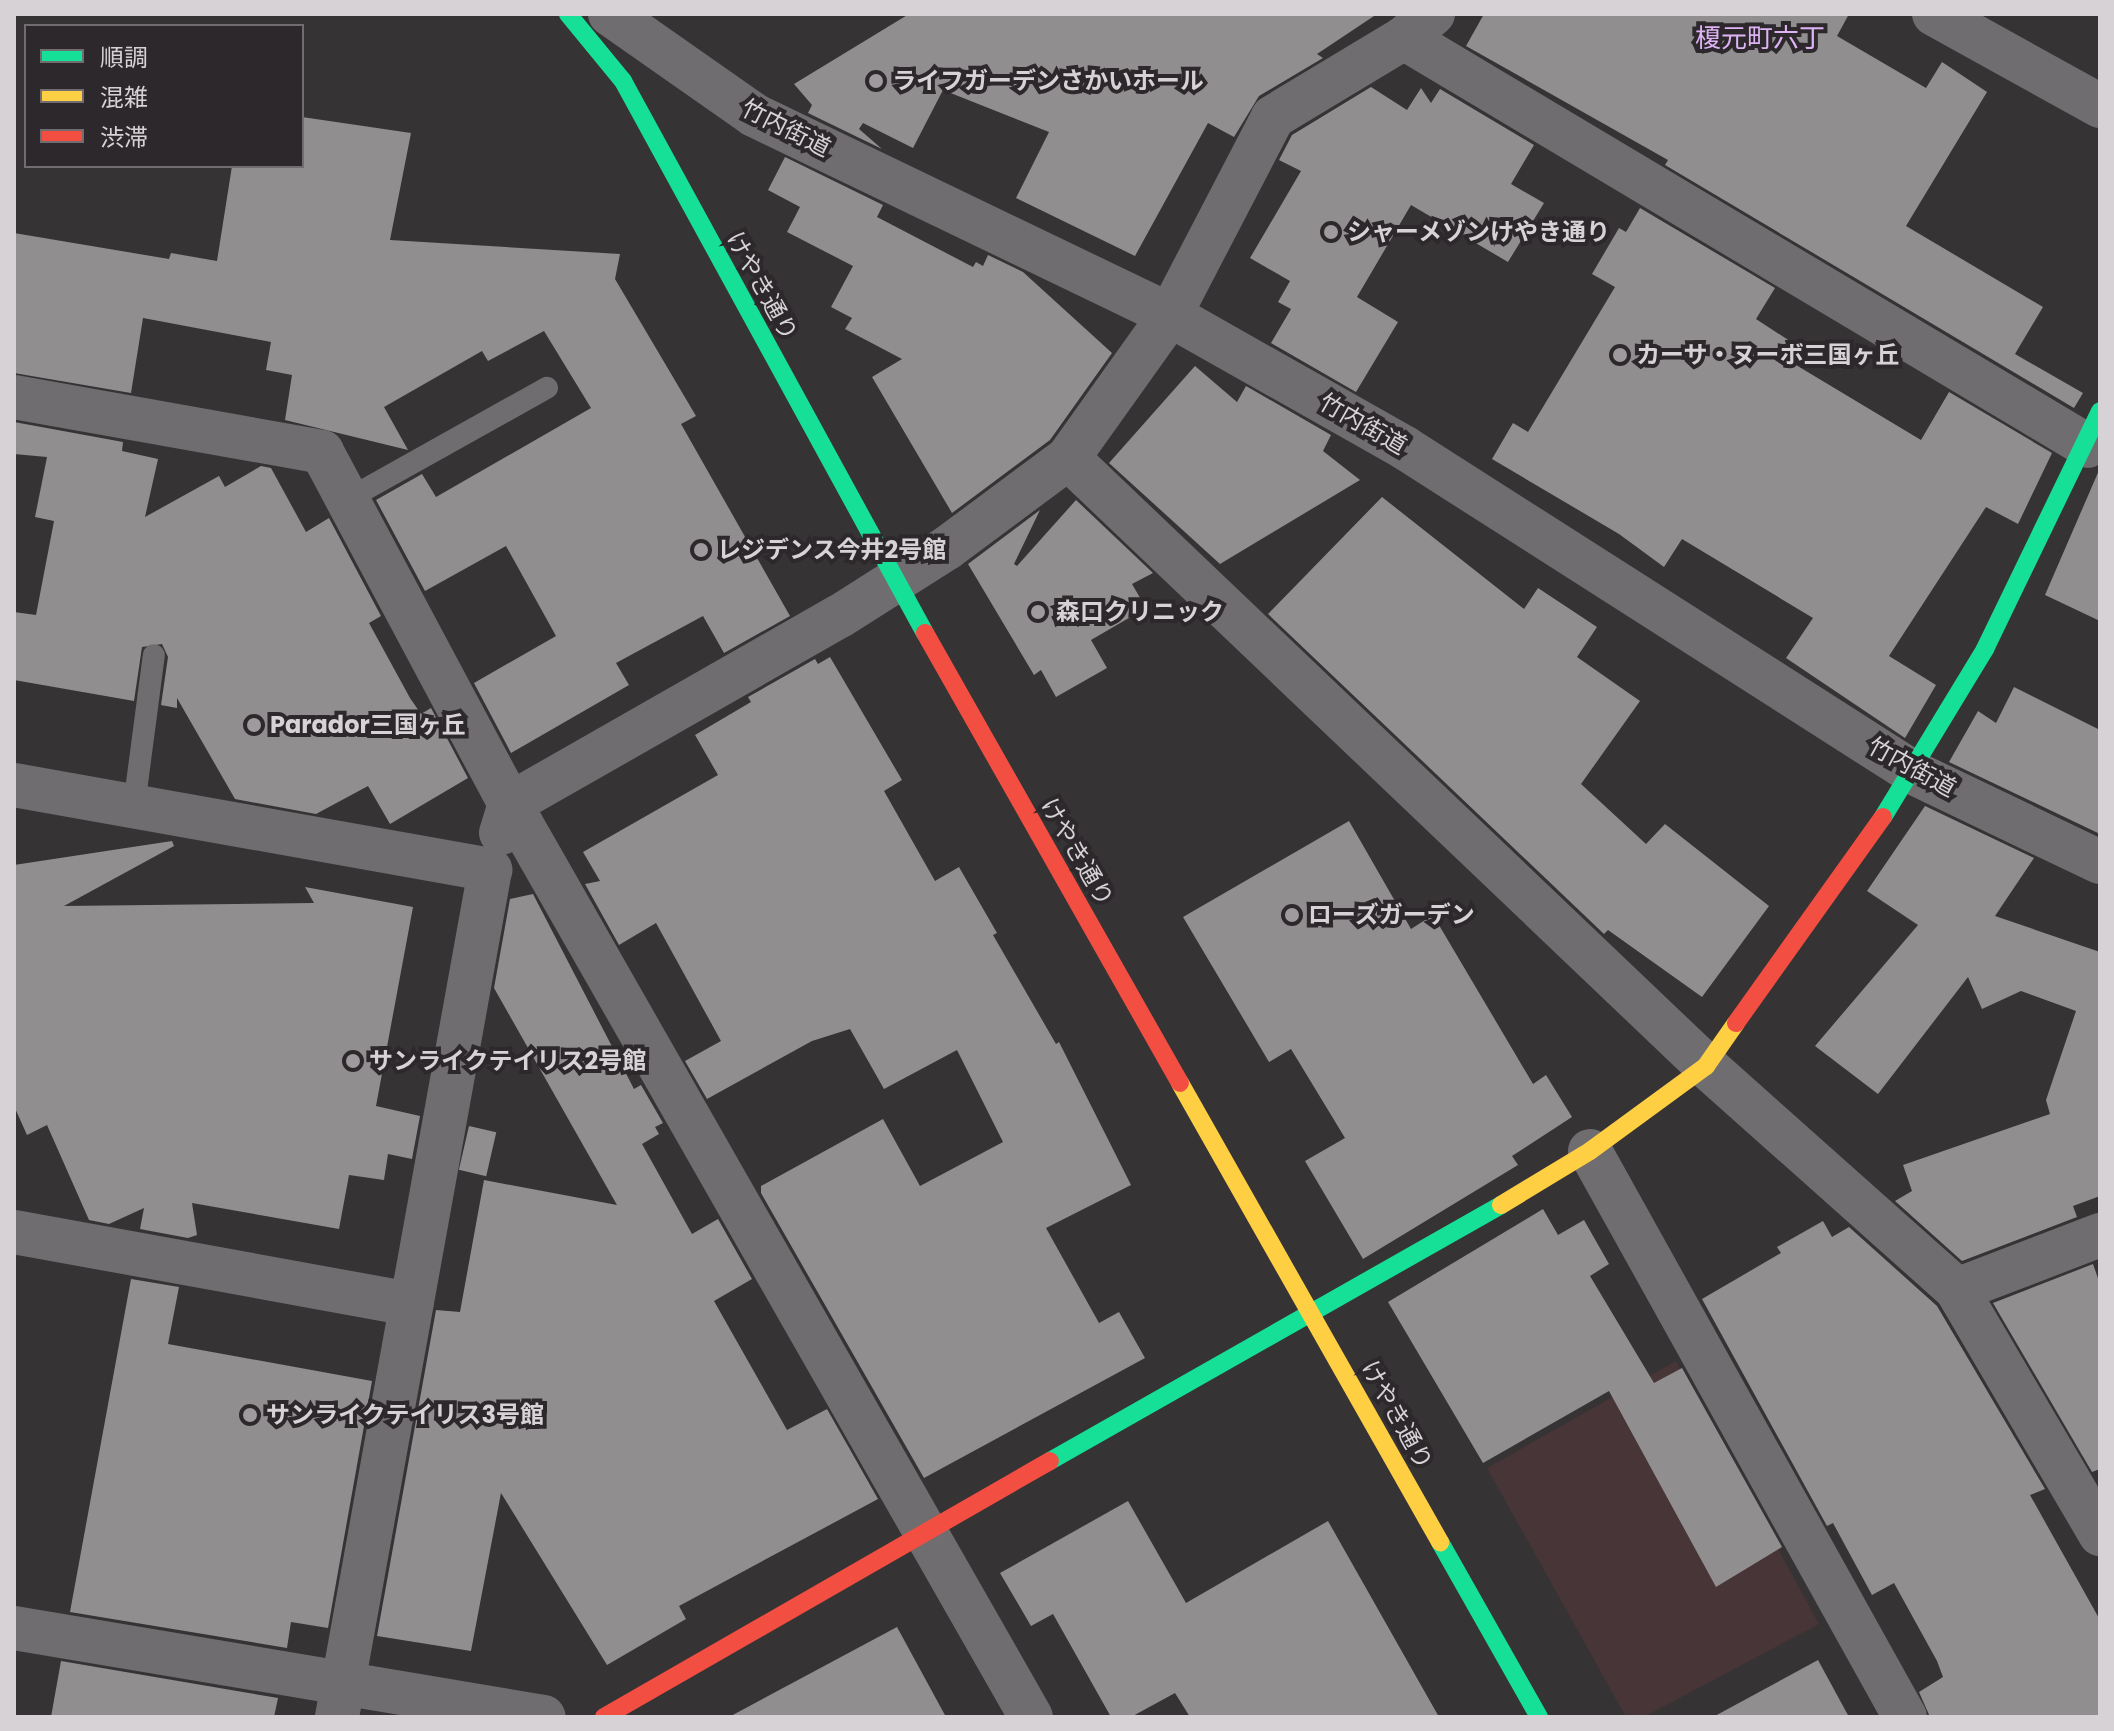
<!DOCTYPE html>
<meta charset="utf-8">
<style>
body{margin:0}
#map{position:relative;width:2114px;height:1731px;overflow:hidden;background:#363335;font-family:Poppins,"Noto Sans JP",sans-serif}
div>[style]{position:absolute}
.commercial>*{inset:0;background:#473538}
.building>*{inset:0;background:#908e8e;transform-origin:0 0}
.lane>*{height:22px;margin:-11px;padding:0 11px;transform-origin:11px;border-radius:11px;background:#6f6d6f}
.street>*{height:44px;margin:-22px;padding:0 22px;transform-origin:22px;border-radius:22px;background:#6f6d6f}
.fast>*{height:18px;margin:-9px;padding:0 9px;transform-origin:9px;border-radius:9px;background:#16e098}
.slow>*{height:18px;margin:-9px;padding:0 9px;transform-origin:9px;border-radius:9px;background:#ffcf43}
.jam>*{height:18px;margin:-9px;padding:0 9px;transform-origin:9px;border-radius:9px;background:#f24e42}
.dots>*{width:22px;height:22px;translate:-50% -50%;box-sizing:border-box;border:4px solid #2d282c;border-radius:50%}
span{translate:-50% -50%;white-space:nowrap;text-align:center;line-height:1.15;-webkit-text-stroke:8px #2d282c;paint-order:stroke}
.poi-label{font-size:24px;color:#d6d2d5;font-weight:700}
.left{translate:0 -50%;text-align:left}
.street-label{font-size:24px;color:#d6d2d5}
.neighbourhood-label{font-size:26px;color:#ddb3f4}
.frame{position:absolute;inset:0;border:16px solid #d6d2d5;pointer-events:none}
.legend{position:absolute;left:24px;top:24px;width:280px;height:144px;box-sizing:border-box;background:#2d282c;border:2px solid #716c70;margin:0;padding:10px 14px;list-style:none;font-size:24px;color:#d6d2d5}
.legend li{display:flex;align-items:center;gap:16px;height:40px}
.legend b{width:40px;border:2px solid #716c70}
</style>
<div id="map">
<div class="commercial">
<div style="clip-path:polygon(1676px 1361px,1819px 1624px,1644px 1717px,1626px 1717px,1487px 1468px)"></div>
</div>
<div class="building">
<div style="clip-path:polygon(909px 14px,1377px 14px,1317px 54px,1323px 58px,1259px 96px,1234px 137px,1208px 123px,1135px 256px,1016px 198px,1049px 132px,943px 90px,913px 148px,863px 123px,859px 129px,882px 149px,808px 113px,812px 105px,794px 84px)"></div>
<div style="clip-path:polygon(1484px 14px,1849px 14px,1837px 36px,1926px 88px,1942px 62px,1987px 92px,1906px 226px,2043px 307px,2015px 354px,2083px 393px,2074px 408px,1665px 165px,1668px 160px,1466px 46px)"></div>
<div style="clip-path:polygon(1371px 87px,1407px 110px,1421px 88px,1431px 103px,1440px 89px,1534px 145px,1511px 184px,1544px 203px,1508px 262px,1411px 205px,1357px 297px,1398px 322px,1356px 392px,1271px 343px,1291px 309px,1278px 302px,1290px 281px,1250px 258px,1301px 171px,1279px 160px,1292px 135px)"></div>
<div style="clip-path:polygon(302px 117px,411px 133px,390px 240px,620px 254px,615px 279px,696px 416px,681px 424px,790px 616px,724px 653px,703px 616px,616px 663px,629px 685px,511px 753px,474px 683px,556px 636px,506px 546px,425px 591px,376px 500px,422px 474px,436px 497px,591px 408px,544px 331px,488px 361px,482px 351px,384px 407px,408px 450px,285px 420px,292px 375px,266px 370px,271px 342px,143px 318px,131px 393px,14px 373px,14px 233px,169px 259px,171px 253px,217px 261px,232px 166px,302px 166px)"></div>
<div style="clip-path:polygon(785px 157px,883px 205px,877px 217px,973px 267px,976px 262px,983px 266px,988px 255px,1023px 272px,1112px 353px,1050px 440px,952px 513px,872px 377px,902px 359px,845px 329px,852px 318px,831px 307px,853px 266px,787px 232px,800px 207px,768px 190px)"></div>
<div style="clip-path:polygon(1640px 208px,1775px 288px,1756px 319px,1805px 351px,1796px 365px,1921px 440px,1949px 392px,2052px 453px,2018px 524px,1986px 507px,1889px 656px,1936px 685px,1905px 738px,1786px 658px,1813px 618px,1682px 539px,1664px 567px,1619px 534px,1492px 459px,1513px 423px,1528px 432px,1615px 287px,1592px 274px,1619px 228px,1626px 232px)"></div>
<div style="clip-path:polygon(1195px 366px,1237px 402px,1246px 386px,1331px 435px,1323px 451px,1360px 480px,1220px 564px,1109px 463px)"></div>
<div style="clip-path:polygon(14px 422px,123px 442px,122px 451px,158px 459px,145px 517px,219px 476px,225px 487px,261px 466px,271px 468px,306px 532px,329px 518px,381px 616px,369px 623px,410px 698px,421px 714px,431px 708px,468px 778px,390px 824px,368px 786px,316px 814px,235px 799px,177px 698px,177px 708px,161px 705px,168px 657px,162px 644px,142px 647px,134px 701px,14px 680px,14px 612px,36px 615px,54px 521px,35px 517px,47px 457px,14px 454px)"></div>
<div style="clip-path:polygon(2100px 468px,2100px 621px,2045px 595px)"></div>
<div style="clip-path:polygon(1382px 497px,1524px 609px,1538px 588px,1597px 627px,1577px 657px,1640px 701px,1581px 784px,1646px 844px,1665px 824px,1769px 906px,1702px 997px,1608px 930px,1604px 934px,1268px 614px)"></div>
<div style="clip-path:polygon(1076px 500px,1153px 573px,1132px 584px,1146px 608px,1091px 640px,1107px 668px,1056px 697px,1041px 670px,1034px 675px,968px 564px,1040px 510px,1014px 564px,1017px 566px)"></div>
<div style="clip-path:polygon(830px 657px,902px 780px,884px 791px,935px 881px,959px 867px,997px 933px,993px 935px,1056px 1044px,1059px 1042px,1131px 1185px,1046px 1228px,1099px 1323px,1119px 1312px,1145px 1358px,924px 1478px,761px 1193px,761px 1186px,883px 1119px,920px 1186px,1003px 1142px,957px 1050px,884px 1089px,850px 1029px,812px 1041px,707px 1099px,685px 1061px,721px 1041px,656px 923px,619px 945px,585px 884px,600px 881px,583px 852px,718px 775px,695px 735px,751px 702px,748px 697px,815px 659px,818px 664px)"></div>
<div style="clip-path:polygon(2014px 687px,2100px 730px,2100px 834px,1949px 762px,1978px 711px,1996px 723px)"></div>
<div style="clip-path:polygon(1925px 806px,2034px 858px,1995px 916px,2100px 952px,2100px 1196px,2073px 1206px,2077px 1217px,1962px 1261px,1895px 1201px,1912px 1191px,1903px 1165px,2050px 1114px,2046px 1100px,2076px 1011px,2021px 991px,1982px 1009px,1968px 977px,1878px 1094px,1815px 1046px,1918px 925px,1867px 891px)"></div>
<div style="clip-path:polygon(1349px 821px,1411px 929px,1433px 915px,1533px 1084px,1546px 1075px,1572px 1117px,1512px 1156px,1518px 1165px,1363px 1259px,1305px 1161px,1345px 1138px,1291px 1049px,1269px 1062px,1183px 917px)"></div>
<div style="clip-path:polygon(172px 841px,174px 846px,64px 906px,314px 903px,305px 887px,413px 907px,376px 1106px,420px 1116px,412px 1159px,388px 1154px,384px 1180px,349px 1175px,339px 1229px,192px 1203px,197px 1235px,188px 1238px,140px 1229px,144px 1208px,109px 1224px,89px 1220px,47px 1125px,27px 1135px,14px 1106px,14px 865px)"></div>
<div style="clip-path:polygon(533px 894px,634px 1089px,641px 1085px,663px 1123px,655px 1127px,659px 1134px,642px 1144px,692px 1234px,718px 1219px,752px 1279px,714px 1301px,787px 1430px,827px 1409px,878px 1499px,679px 1606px,686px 1619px,607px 1665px,501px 1493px,471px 1651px,377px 1636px,436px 1310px,460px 1312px,484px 1180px,617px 1205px,494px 988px,510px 899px)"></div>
<div style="left:469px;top:1126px;width:28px;height:45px;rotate:13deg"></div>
<div style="clip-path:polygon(1543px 1209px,1558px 1235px,1584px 1220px,1609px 1264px,1590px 1276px,1654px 1383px,1682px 1368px,1782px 1547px,1716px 1587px,1609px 1391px,1483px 1463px,1388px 1302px)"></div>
<div style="clip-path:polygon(1823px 1221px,1832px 1237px,1849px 1227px,1937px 1306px,2045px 1489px,2030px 1495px,2100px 1620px,2100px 1717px,1930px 1717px,1919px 1692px,1943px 1677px,1937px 1661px,1894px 1583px,1872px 1595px,1833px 1523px,1827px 1526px,1702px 1299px,1781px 1253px,1777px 1247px)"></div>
<div style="clip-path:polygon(2093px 1264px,2100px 1284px,2100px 1469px,2092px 1472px,1993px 1303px)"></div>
<div style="clip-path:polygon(131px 1279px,179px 1287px,168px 1344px,372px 1381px,328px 1628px,291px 1622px,287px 1648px,70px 1612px)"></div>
<div style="clip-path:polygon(1128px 1501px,1186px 1603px,1328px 1521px,1439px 1717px,1190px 1717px,1175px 1693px,1131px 1717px,1111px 1717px,1053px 1614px,1031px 1626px,1000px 1573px)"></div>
<div style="clip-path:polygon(897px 1627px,946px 1717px,729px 1717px)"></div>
<div style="clip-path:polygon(1818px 1660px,1849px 1717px,1713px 1717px)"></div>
<div style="clip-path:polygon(61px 1661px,278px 1698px,274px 1717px,51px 1717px)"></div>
</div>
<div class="lane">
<div style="left:348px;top:499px;width:228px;rotate:-29.2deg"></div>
<div style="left:134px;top:806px;width:152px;rotate:-82.5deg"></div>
</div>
<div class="street">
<div style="left:610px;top:14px;width:176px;rotate:35deg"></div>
<div style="left:754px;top:115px;width:462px;rotate:25.7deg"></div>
<div style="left:1170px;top:315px;width:270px;rotate:29.5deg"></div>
<div style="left:1405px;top:448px;width:604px;rotate:32.56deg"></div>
<div style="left:1914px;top:773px;width:206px;rotate:25.6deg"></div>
<div style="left:1934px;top:14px;width:190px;rotate:29deg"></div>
<div style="left:1404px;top:38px;width:796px;rotate:30.82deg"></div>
<div style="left:14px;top:397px;width:313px;rotate:10.1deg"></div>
<div style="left:322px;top:452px;width:399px;rotate:61.9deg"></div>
<div style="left:510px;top:804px;width:1051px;rotate:60.29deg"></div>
<div style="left:1068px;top:458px;width:881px;rotate:43.62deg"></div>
<div style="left:1706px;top:1066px;width:336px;rotate:41.7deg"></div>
<div style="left:14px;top:785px;width:484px;rotate:10.1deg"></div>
<div style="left:490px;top:870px;width:861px;rotate:100.24deg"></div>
<div style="left:501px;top:833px;width:30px;rotate:-73deg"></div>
<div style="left:510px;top:804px;width:380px;rotate:-29.7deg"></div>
<div style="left:840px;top:616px;width:127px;rotate:-32.4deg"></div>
<div style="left:947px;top:548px;width:151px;rotate:-36.6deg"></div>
<div style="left:1068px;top:458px;width:176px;rotate:-54.5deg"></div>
<div style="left:1170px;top:315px;width:223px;rotate:-62.5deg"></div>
<div style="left:1273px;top:117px;width:153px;rotate:-31.1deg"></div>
<div style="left:1404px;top:38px;width:38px;rotate:-40deg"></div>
<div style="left:1590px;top:1151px;width:648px;rotate:60.9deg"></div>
<div style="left:14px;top:1232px;width:404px;rotate:10.3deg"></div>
<div style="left:2100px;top:1235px;width:153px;rotate:159deg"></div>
<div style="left:1957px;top:1290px;width:283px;rotate:59.6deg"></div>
<div style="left:14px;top:1628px;width:537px;rotate:9.53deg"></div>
</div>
<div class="fast">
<div style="left:568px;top:14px;width:87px;rotate:50.6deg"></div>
<div style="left:623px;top:81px;width:629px;rotate:61.32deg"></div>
<div style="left:1883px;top:817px;width:197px;rotate:-58.7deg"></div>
<div style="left:1985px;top:649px;width:264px;rotate:-64.2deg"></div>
<div style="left:1050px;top:1461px;width:519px;rotate:-29.58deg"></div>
<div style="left:1440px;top:1542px;width:201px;rotate:60.5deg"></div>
</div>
<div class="slow">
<div style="left:1180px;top:1083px;width:528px;rotate:60.47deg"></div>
<div style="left:1501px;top:1205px;width:104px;rotate:-31.2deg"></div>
<div style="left:1590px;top:1151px;width:144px;rotate:-36.2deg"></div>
<div style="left:1706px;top:1066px;width:52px;rotate:-55.1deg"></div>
</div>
<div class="jam">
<div style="left:925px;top:633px;width:517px;rotate:60.46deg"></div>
<div style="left:1736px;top:1023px;width:253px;rotate:-54.5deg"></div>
<div style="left:604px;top:1717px;width:514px;rotate:-29.86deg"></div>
</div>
<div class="dots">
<div style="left:876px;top:81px;background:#9e9a9d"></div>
<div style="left:1331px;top:232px;background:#9e9a9d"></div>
<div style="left:1620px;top:355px;background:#9e9a9d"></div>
<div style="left:701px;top:550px;background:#9e9a9d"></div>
<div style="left:1038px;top:612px;background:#9e9a9d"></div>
<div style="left:254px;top:725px;background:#9e9a9d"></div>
<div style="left:1292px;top:915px;background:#9e9a9d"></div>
<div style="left:353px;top:1061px;background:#9e9a9d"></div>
<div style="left:250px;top:1415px;background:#9e9a9d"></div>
</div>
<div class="poi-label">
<span class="left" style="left:892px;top:81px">ライフガーデンさかいホール</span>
<span class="left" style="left:1347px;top:232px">シャーメゾンけやき通り</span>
<span class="left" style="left:1636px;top:355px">カーサ・ヌーボ三国ヶ丘</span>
<span class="left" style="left:717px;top:550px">レジデンス今井2号館</span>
<span class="left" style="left:1056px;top:612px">森口クリニック</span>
<span class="left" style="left:270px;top:725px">Parador三国ヶ丘</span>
<span class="left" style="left:1308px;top:915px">ローズガーデン</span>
<span class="left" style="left:369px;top:1061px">サンライクテイリス2号館</span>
<span class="left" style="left:266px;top:1415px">サンライクテイリス3号館</span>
</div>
<div class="street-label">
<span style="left:786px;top:128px;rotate:27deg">竹内街道</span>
<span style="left:762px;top:286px;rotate:61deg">けやき通り</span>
<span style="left:1363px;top:424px;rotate:30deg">竹内街道</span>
<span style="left:1912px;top:767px;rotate:29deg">竹内街道</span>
<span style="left:1077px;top:852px;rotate:60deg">けやき通り</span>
<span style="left:1397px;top:1415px;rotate:61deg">けやき通り</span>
</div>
<div class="neighbourhood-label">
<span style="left:1760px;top:39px">榎元町六丁</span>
</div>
<div class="frame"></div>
<ul class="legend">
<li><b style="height:10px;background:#16e098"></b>順調</li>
<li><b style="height:10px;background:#ffcf43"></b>混雑</li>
<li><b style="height:10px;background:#f24e42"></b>渋滞</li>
</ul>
</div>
